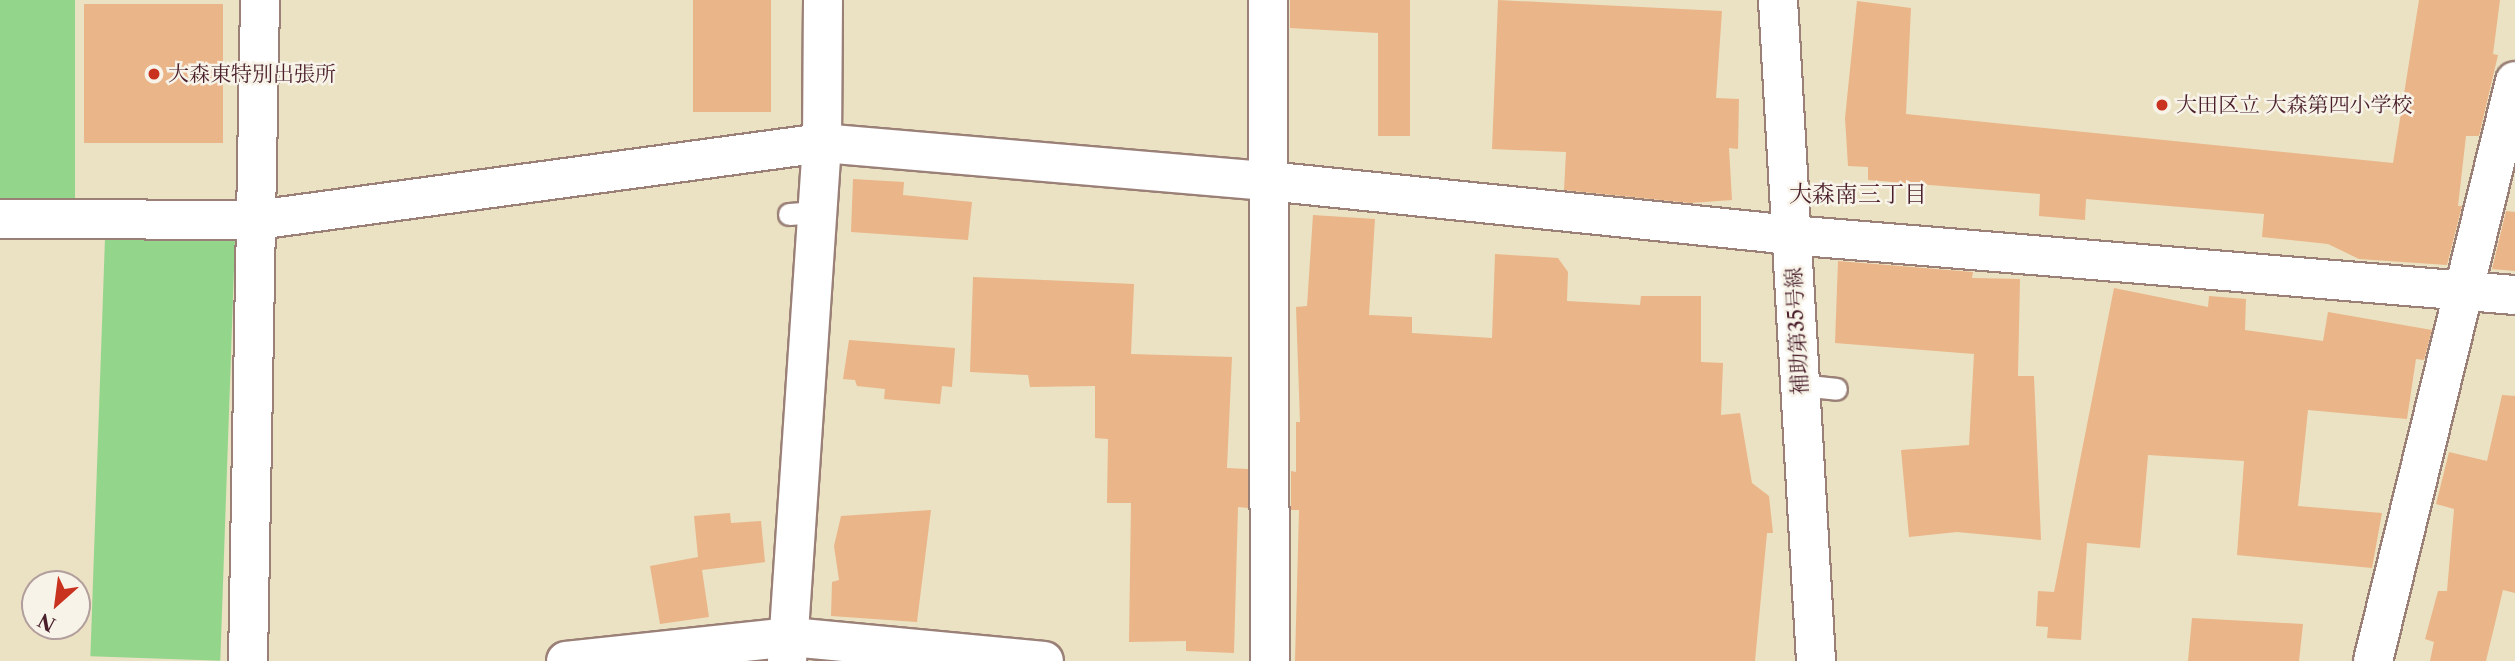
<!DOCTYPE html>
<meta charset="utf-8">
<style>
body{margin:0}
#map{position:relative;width:2515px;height:661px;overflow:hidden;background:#ebe2c3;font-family:"Libre Caslon Text","Noto Serif JP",serif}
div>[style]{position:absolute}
.green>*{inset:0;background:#94d58c;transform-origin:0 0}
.building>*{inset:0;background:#eab588;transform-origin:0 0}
.roads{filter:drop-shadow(2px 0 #9a8077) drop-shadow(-2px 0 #9a8077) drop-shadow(0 2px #9a8077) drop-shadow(0 -2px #9a8077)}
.service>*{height:21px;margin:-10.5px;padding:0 10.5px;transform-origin:10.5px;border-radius:10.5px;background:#fff}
.minor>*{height:38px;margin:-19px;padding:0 19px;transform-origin:19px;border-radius:19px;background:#fff}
.tertiary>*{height:38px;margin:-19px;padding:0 19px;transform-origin:19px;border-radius:19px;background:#fff}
.dots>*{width:19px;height:19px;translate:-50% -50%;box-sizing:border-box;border:4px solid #f7f3e8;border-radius:50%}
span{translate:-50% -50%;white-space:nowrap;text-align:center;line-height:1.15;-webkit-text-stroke:5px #f7f3e8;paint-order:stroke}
.poi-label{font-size:21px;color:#4a1f2b}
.left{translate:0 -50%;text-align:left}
.street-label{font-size:21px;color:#4a1f2b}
.neighbourhood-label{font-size:23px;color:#4a1f2b}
.north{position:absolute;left:21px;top:570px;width:70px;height:70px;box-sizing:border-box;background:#f7f3e8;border:2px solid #b29e9c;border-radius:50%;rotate:208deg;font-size:19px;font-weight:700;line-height:28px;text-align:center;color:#4a1f2b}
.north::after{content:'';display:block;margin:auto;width:24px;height:32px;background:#c8321e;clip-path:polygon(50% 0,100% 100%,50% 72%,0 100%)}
</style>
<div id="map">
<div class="green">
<div style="left:0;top:0;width:75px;height:203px"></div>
<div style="left:235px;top:240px;width:421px;height:130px;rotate:92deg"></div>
</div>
<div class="building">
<div style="left:693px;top:0;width:78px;height:112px"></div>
<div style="clip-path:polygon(1290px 0,1410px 0,1410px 136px,1378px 136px,1378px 33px,1290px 28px)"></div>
<div style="clip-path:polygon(1498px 0,1722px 11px,1716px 98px,1739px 99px,1738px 149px,1729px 148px,1732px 200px,1690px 203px,1564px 190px,1566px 152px,1492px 149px)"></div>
<div style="clip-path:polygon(2419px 0,2500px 0,2493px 54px,2498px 55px,2479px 136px,2466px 136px,2458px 206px,2462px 206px,2447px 265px,2359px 259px,2328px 244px,2262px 237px,2264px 214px,2086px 199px,2085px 220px,2039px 216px,2040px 194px,1868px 180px,1868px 167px,1848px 166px,1845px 118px,1857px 1px,1911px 8px,1906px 114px,2393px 163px)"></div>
<div style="left:84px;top:4px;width:139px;height:139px"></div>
<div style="clip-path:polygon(853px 179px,904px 182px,903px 195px,972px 202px,968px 240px,851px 232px)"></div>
<div style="clip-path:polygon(2506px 211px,2515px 212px,2515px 271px,2492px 269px)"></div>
<div style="clip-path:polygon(1313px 215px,1375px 219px,1369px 315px,1412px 317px,1412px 333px,1492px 338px,1495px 254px,1558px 258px,1568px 272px,1567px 301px,1640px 305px,1641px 296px,1701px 296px,1701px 362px,1723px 363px,1721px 415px,1740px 413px,1752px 483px,1769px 496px,1773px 533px,1767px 533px,1755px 661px,1295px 661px,1299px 510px,1291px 510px,1291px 471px,1296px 472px,1296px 422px,1300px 422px,1296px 307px,1307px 306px)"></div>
<div style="clip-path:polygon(1838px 261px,1973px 272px,1972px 278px,2020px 279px,2018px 376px,2034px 376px,2041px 540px,1957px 532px,1909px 537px,1901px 450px,1969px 445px,1974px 354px,1835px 343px)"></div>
<div style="clip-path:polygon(973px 277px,1134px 284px,1131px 354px,1232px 357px,1227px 468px,1248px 469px,1248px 508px,1238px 507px,1234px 653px,1186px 651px,1186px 641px,1129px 642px,1131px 503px,1107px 503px,1108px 439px,1095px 438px,1095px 386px,1030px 387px,1028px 375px,970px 372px)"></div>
<div style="clip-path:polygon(2114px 288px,2208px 307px,2209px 296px,2246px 299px,2245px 330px,2323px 341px,2328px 312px,2432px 330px,2424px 360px,2416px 359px,2407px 419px,2308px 410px,2298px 506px,2382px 513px,2372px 568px,2237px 555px,2244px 461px,2148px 455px,2140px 548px,2087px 543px,2081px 640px,2047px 638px,2048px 627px,2036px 626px,2038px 591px,2054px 592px)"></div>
<div style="clip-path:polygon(849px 340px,955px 348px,952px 387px,942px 386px,940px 404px,884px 399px,885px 389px,857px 386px,855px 380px,843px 379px)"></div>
<div style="clip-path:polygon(2502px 395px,2515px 396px,2515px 593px,2503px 590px,2486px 661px,2430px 661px,2434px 642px,2425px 639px,2438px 591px,2447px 591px,2454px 509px,2436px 504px,2449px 452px,2487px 461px)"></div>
<div style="clip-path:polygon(931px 510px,917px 622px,831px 616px,832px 582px,839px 580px,834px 546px,841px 516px)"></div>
<div style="clip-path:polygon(730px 513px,731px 523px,761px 521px,765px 562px,702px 570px,709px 617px,660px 624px,650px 566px,698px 557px,694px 516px)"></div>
<div style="clip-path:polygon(2192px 618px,2303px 624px,2299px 661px,2188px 661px)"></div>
</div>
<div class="roads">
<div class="service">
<div style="left:789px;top:214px;width:28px;rotate:-4deg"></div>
<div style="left:1800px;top:385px;width:36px;rotate:6deg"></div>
</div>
<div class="minor">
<div style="left:1268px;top:0;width:661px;rotate:89.83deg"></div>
<div style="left:0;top:219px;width:257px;rotate:0.2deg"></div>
<div style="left:257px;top:220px;width:570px;rotate:-7.76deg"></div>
<div style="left:822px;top:143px;width:448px;rotate:4.9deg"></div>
<div style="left:1268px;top:181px;width:526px;rotate:5.89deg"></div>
<div style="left:1791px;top:235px;width:726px;rotate:4.74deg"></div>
<div style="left:248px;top:661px;width:661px;rotate:-88.96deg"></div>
<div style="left:566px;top:661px;width:226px;rotate:-6.1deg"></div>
<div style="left:791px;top:637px;width:254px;rotate:5.4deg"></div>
<div style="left:787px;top:661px;width:519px;rotate:-86.13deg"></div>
<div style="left:822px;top:143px;width:143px;rotate:-89.6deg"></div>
<div style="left:2373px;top:661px;width:597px;rotate:-76.24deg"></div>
</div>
<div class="tertiary">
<div style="left:1778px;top:0;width:662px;rotate:86.71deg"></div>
</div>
</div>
<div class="dots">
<div style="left:154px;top:74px;background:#c8321e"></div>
<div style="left:2162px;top:105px;background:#c8321e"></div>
</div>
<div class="poi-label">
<span class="left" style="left:168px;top:74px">大森東特別出張所</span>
<span class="left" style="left:2176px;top:105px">大田区立 大森第四小学校</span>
</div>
<div class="street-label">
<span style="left:1797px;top:331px;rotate:-93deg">補助第35号線</span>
</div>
<div class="neighbourhood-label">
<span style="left:1858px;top:194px">大森南三丁目</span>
</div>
<div class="north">N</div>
</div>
